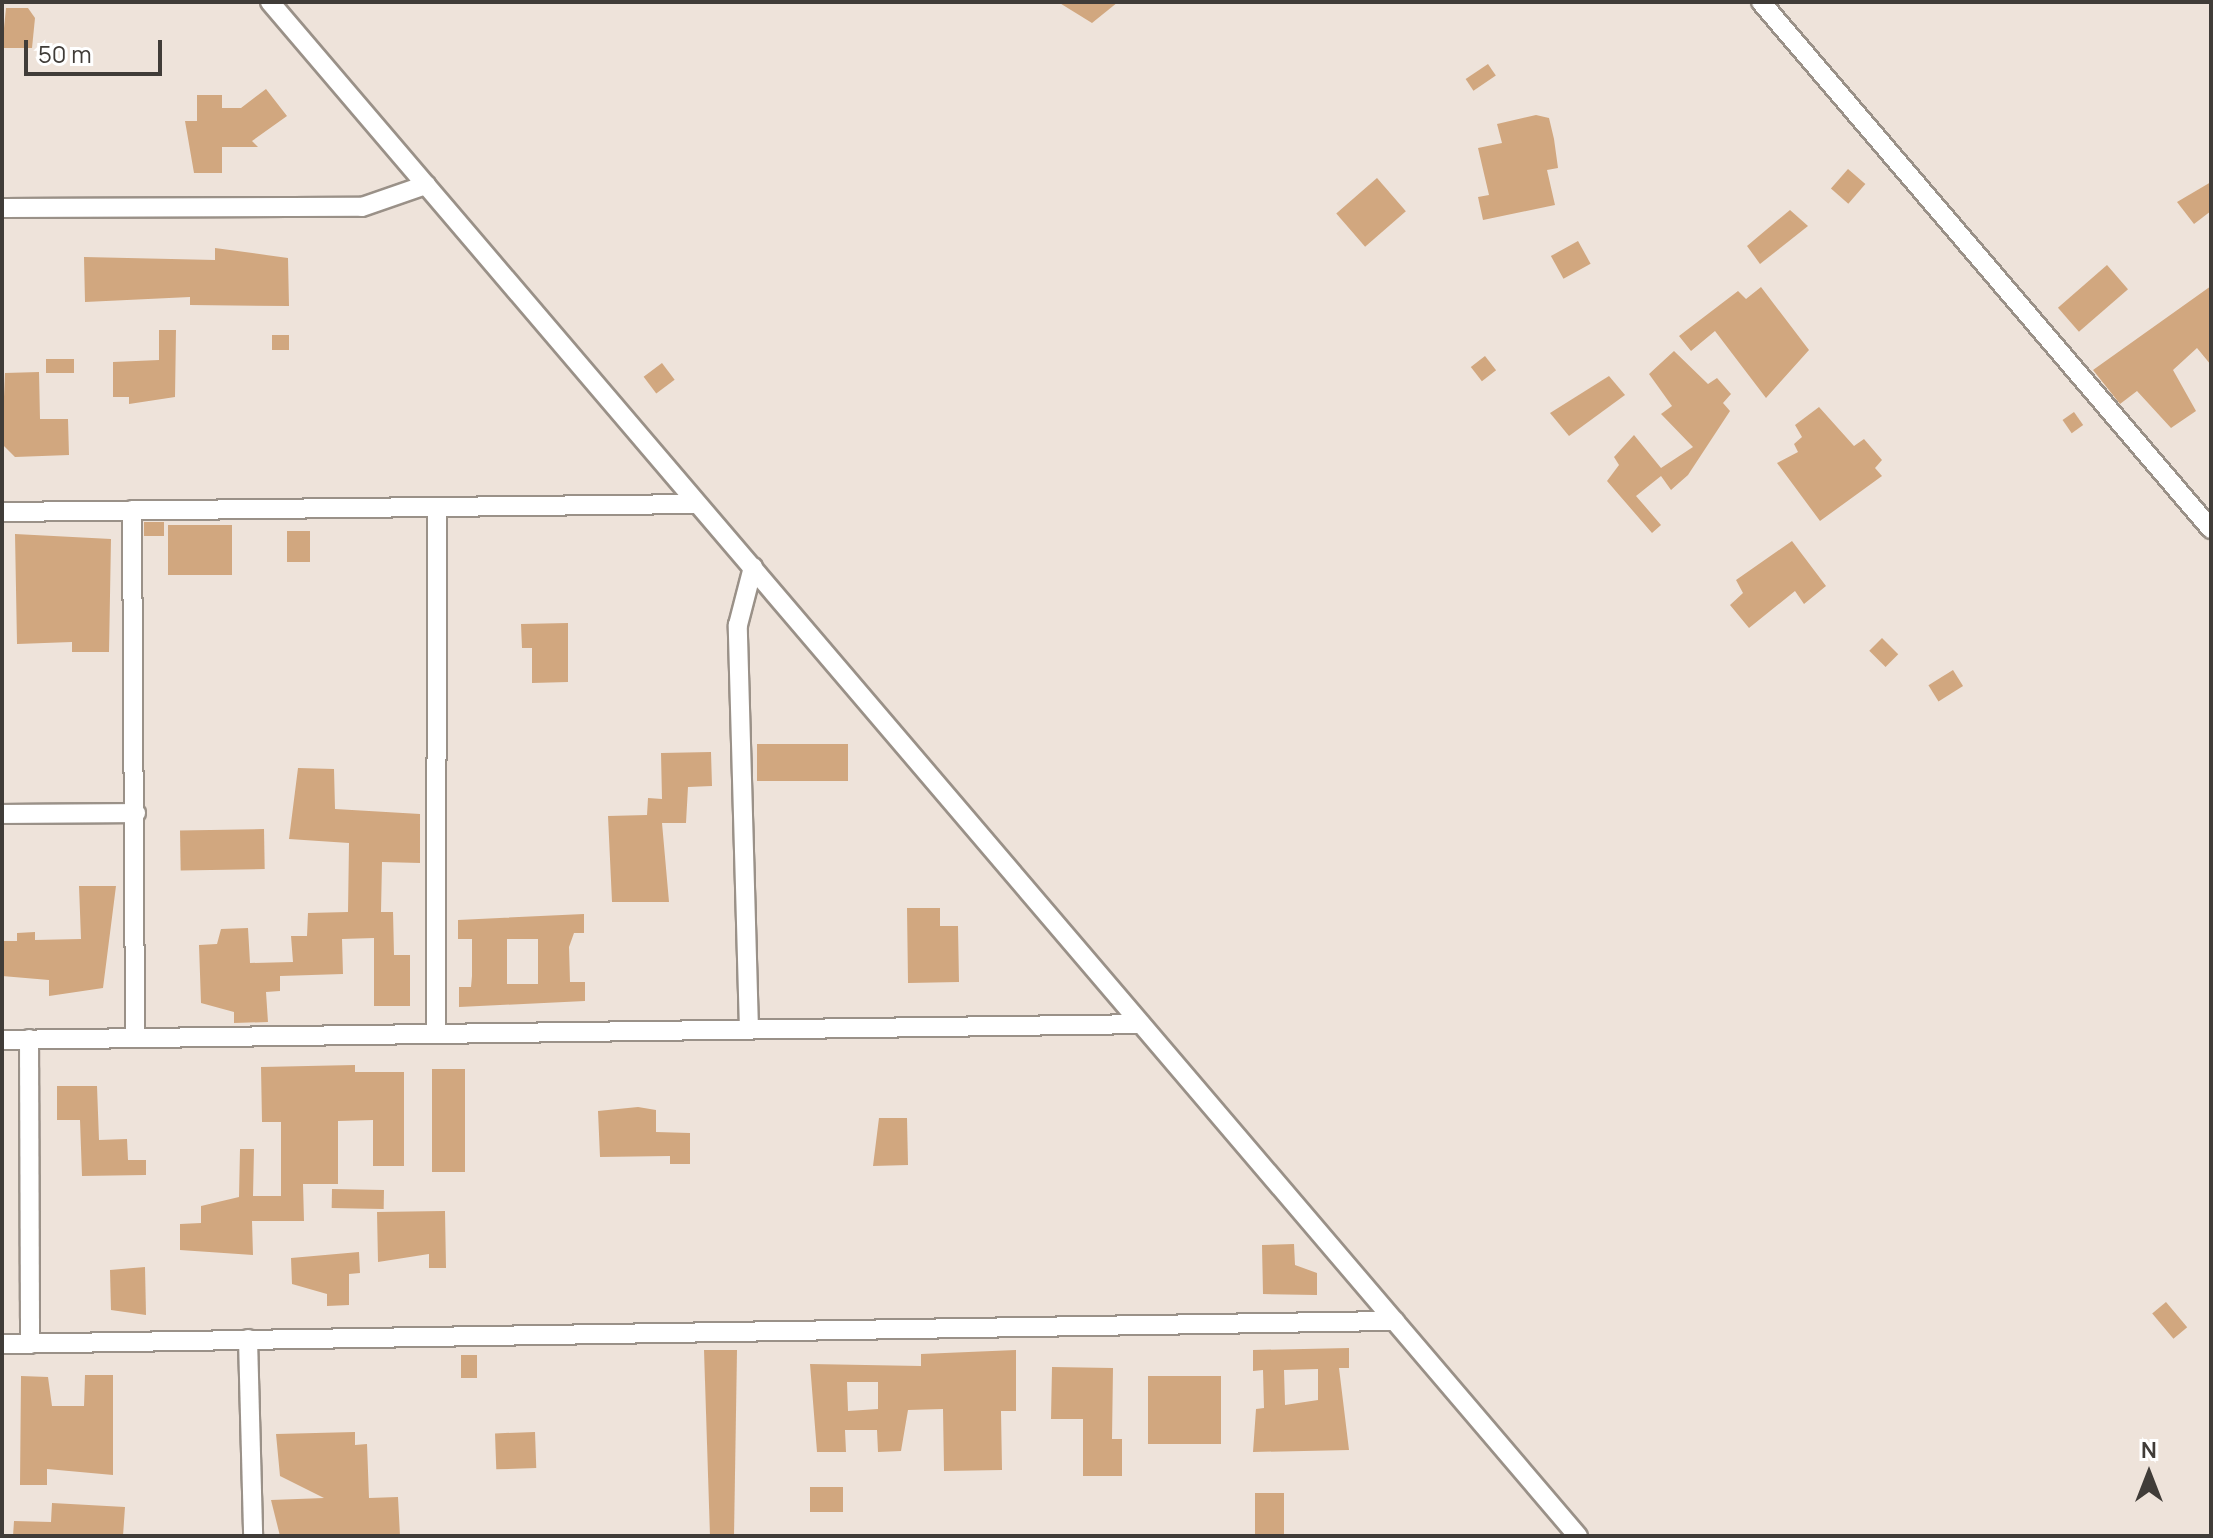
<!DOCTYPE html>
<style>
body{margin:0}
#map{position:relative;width:2213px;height:1538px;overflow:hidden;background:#eee3da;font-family:Manrope,sans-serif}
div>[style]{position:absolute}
.building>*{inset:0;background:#d1a77f;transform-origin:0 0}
.roads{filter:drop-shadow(2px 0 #9a9188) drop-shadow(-2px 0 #9a9188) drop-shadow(0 2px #9a9188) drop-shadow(0 -2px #9a9188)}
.street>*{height:18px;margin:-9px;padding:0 9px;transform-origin:9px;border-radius:9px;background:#fff}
span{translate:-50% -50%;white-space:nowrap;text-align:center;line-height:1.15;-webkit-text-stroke:7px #fff;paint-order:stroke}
.frame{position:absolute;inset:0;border:4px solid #403c38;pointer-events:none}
.north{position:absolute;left:2109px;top:1434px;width:80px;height:80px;-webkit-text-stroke:6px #fff;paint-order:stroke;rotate:0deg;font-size:22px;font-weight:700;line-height:32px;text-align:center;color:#403c38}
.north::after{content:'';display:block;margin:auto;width:28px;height:36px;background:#403c38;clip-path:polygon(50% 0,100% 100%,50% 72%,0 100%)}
.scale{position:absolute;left:24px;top:40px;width:138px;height:36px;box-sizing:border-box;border:4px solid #403c38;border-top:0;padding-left:10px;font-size:24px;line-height:28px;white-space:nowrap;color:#403c38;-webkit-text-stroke:6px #fff;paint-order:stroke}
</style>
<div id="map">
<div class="building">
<div style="clip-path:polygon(1058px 2px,1118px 2px,1092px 23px)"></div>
<div style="clip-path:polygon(6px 8px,28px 8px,35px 18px,32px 48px,2px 48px)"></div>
<div style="left:1488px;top:64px;width:14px;height:27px;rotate:56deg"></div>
<div style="clip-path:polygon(266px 89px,287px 116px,252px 141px,258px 147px,222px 147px,222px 173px,194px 173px,185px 121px,197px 121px,197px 95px,222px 95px,222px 108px,241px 108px)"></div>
<div style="clip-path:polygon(1536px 115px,1549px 118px,1554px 139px,1558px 168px,1547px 170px,1555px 205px,1483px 220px,1478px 197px,1489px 195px,1478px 148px,1502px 143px,1497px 124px)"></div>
<div style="left:1848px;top:169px;width:23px;height:26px;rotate:41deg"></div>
<div style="left:1377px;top:178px;width:44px;height:54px;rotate:49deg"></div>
<div style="clip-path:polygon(2211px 182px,2211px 211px,2194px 224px,2177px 202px)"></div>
<div style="clip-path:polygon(1790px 210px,1808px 226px,1760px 264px,1747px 246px)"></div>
<div style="left:1578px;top:241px;width:26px;height:31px;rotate:61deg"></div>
<div style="clip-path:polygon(215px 248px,288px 258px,289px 306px,190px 305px,190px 297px,85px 302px,84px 257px,215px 260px)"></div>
<div style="left:2107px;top:265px;width:32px;height:65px;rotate:49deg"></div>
<div style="clip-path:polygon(2211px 286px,2211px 365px,2197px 348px,2173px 370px,2196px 411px,2171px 428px,2137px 391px,2120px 404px,2093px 370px)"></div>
<div style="clip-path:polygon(1761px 287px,1809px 350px,1766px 398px,1715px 331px,1691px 351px,1679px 336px,1738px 291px,1746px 299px)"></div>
<div style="clip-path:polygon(159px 330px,176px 330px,175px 397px,129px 404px,129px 397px,113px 397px,113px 362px,159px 360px)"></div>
<div style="left:272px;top:335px;width:17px;height:15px"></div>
<div style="clip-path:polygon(1674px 351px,1708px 384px,1717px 378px,1731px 394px,1723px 403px,1730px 411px,1688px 475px,1671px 490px,1661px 476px,1636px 496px,1661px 525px,1652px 533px,1607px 481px,1619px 465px,1614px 457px,1634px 435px,1661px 468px,1693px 447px,1661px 414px,1672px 406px,1649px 374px)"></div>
<div style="left:1485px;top:356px;width:18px;height:18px;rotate:52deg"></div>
<div style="left:46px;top:359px;width:28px;height:14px"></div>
<div style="left:662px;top:363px;width:21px;height:23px;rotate:53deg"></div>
<div style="clip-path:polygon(39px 372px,40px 419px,68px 419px,69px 455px,15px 457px,2px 444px,5px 373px)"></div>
<div style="clip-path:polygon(1609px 376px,1625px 395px,1569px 436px,1550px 413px)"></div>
<div style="clip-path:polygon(1819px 407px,1854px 446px,1864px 439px,1882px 460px,1875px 468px,1882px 476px,1820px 521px,1777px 463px,1798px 452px,1794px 444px,1802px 437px,1795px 425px)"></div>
<div style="left:2074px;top:412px;width:16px;height:14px;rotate:55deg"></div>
<div style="left:144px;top:522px;width:20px;height:14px"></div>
<div style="left:168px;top:525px;width:64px;height:50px"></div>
<div style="left:287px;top:531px;width:23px;height:31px"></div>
<div style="clip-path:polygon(15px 534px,111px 539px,109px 652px,72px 652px,72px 642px,17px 644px)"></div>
<div style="clip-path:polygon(1792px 541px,1826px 586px,1804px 604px,1795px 591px,1749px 628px,1730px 605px,1743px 593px,1736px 580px)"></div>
<div style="clip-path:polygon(568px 623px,568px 682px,532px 683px,532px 648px,522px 648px,521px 624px)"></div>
<div style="left:1882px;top:638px;width:23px;height:18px;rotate:45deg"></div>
<div style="left:1953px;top:670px;width:19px;height:29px;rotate:58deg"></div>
<div style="left:757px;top:744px;width:91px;height:37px"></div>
<div style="clip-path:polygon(711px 752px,712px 786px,688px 787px,686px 823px,662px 823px,669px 902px,612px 902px,608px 816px,647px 815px,648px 798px,662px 799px,661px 753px)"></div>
<div style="clip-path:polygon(298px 768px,334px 769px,335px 809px,420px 814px,420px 863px,382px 862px,381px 912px,393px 912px,394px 955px,410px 955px,410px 1006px,374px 1006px,374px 938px,342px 939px,343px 974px,280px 976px,280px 991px,266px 992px,268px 1022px,234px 1023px,234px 1012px,201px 1003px,199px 945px,217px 944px,221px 929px,248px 928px,250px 963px,293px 962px,291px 936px,307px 936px,308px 913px,348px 912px,349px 843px,289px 839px)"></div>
<div style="left:264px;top:829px;width:40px;height:84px;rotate:89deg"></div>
<div style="clip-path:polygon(79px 886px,116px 886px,103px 988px,49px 996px,49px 980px,2px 976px,2px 941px,17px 941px,17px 933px,35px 932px,35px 940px,81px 939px)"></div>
<div style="clip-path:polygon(907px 908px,940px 908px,940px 926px,958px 926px,959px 982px,908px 983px)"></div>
<div style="clip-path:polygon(evenodd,584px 914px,584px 933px,574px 933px,569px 947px,570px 982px,585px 982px,585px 1001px,459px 1007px,459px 987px,471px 987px,472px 976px,472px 939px,458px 939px,458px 920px,584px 914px,507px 939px,538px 939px,538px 984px,507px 984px,507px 939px)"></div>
<div style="clip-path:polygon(355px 1065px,355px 1072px,404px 1072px,404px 1166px,373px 1166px,373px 1120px,338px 1121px,338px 1184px,303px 1184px,304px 1221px,252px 1221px,253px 1255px,180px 1250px,180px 1224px,201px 1223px,201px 1206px,239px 1197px,240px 1149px,254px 1149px,253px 1196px,281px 1196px,281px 1122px,262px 1122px,261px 1067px)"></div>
<div style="left:432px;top:1069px;width:33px;height:103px"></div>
<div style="clip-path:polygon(57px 1086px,97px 1086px,99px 1140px,127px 1139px,128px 1160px,146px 1160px,146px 1175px,82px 1176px,80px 1120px,57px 1120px)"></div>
<div style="clip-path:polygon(638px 1107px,656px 1110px,656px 1132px,690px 1133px,690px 1164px,670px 1164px,670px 1156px,600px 1157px,598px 1111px)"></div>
<div style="clip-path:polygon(879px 1118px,907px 1118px,908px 1165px,873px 1166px)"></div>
<div style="left:332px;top:1189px;width:52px;height:19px;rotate:1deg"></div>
<div style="clip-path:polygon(445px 1211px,446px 1268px,429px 1268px,429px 1254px,378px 1262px,377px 1212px)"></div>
<div style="clip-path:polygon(1294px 1244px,1295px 1265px,1317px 1273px,1317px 1295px,1263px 1294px,1262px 1245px)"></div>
<div style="clip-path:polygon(359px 1252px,360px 1273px,349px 1274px,349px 1305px,327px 1306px,327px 1294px,292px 1284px,291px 1258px)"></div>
<div style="clip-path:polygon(145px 1267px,146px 1315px,111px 1310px,110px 1270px)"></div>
<div style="left:2166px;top:1302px;width:33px;height:18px;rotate:50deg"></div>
<div style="clip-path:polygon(evenodd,1349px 1348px,1349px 1368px,1339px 1368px,1349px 1450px,1253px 1452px,1256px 1409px,1264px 1408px,1263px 1370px,1253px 1371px,1253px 1350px,1349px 1348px,1318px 1369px,1318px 1400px,1285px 1405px,1284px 1370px,1318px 1369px)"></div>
<div style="clip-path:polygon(704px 1350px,737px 1350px,734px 1536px,710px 1536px)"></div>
<div style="clip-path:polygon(evenodd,1016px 1350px,1016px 1411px,1001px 1411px,1002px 1470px,944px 1471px,943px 1409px,908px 1410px,901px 1451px,878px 1452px,877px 1430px,845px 1430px,846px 1452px,817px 1452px,810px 1364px,921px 1366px,921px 1354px,1016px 1350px,847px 1382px,878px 1382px,878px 1409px,848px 1411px,847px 1382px)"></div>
<div style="left:461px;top:1355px;width:16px;height:23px"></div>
<div style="clip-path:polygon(1052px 1367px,1113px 1368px,1112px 1439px,1122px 1439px,1122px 1476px,1083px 1476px,1083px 1419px,1051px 1419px)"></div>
<div style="clip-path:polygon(85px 1375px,113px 1375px,113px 1475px,47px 1469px,47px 1485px,20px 1485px,21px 1376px,48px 1377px,52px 1406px,84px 1406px)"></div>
<div style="left:1148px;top:1376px;width:73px;height:68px"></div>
<div style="clip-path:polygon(355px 1432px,355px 1445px,367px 1444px,369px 1498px,398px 1497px,400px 1536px,280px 1536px,271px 1500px,324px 1498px,280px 1476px,276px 1434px)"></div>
<div style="left:535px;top:1432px;width:36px;height:40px;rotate:88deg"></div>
<div style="left:810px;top:1487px;width:33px;height:25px"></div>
<div style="left:1255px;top:1493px;width:29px;height:43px"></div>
<div style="clip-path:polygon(52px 1503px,125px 1507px,123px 1536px,13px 1536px,14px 1521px,51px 1522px)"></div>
</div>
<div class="roads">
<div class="street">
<div style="left:270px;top:2px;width:2016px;rotate:49.55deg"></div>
<div style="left:1761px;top:2px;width:693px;rotate:49.51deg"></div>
<div style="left:2px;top:208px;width:360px;rotate:-0.2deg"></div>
<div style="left:362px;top:207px;width:68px;rotate:-19deg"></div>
<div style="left:132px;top:510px;width:527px;rotate:89.67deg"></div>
<div style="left:2px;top:512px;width:695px;rotate:-0.66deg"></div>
<div style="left:2px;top:814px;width:134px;rotate:-0.4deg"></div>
<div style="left:749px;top:1030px;width:405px;rotate:-91.6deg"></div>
<div style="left:738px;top:625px;width:60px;rotate:-75.5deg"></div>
<div style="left:436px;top:1033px;width:524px;rotate:-89.89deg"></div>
<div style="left:29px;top:1039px;width:305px;rotate:89.8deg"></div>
<div style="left:2px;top:1040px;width:1139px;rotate:-0.8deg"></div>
<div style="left:248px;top:1339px;width:197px;rotate:88.5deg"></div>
<div style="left:2px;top:1344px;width:1393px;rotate:-0.95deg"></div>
</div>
</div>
<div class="frame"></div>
<div class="north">N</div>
<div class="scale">50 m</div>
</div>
